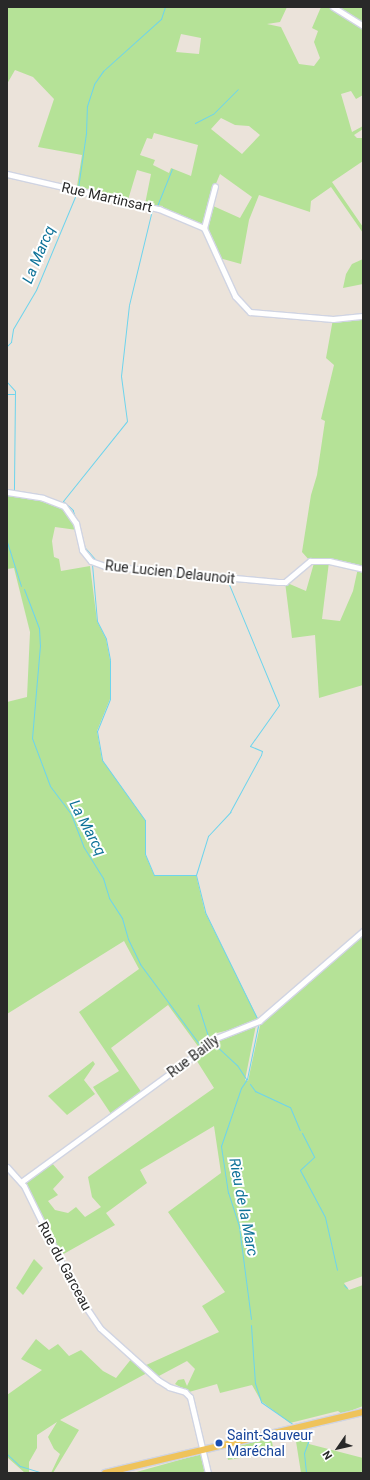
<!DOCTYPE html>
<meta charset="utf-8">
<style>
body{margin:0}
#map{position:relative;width:370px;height:1480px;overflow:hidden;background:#ebe3da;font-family:Roboto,sans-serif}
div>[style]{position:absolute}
.green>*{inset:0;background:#b5e297}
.stream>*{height:1px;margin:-0.5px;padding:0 0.5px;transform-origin:0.5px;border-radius:0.5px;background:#6dd4ed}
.roads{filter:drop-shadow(1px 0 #d0d4e2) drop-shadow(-1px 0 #d0d4e2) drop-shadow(0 1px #d0d4e2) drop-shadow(0 -1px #d0d4e2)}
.minor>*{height:5px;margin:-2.5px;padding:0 2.5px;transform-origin:2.5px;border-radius:2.5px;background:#fff}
.major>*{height:6px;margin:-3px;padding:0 3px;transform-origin:3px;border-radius:3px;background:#efc35b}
.dots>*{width:11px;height:11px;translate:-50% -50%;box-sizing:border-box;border:2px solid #fff;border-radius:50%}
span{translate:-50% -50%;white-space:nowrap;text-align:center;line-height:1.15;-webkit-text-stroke:4px #fff;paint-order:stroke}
.street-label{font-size:14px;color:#292929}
.transit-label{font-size:14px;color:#164399}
.left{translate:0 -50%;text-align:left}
.water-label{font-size:15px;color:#0e7298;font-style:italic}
.frame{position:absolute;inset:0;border:8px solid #292929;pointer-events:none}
.north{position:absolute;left:318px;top:1428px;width:40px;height:40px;-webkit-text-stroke:3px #fff;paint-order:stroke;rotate:236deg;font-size:11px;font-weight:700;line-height:16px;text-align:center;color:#292929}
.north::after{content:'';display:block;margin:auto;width:14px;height:18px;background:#292929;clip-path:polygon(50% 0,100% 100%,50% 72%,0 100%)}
</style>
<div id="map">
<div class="green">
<div style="clip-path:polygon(evenodd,7px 7px,287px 7px,280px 22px,267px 24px,281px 27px,299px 64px,314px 66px,320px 58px,314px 42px,318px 31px,312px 28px,321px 7px,330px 7px,363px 28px,363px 95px,356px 99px,351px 91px,341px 94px,352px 132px,363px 126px,363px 129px,354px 135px,357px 138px,363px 138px,363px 161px,332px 182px,363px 227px,363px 233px,331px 187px,311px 201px,310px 212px,259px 195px,249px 220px,241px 264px,223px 259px,220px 264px,204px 228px,162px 208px,163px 206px,145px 204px,151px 174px,137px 170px,128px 200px,77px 186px,82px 155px,38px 147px,54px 99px,33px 77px,15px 70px,7px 84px,7px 7px,181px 34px,201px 38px,199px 54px,176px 52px,181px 34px,7px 7px,221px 118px,235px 125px,249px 126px,260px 135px,242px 154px,211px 129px,221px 118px,7px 7px,154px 133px,198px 145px,191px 176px,171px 168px,169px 173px,153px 165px,155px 160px,140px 155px,147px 138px,152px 139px,154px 133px,7px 7px,220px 174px,252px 197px,240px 218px,211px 205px,215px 186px,220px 174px)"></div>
<div style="clip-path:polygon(336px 7px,363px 7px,363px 25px)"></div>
<div style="clip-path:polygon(363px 259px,363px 284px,343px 288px,346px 274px,352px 264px)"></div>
<div style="clip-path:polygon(evenodd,363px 316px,363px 685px,319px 698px,315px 635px,292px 638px,285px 582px,306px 591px,314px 563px,304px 568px,310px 561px,302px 552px,311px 495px,317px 475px,325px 421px,321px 419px,334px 365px,326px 358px,333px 319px,363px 316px,329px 562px,358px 568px,353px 591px,340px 621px,322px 619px,329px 562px)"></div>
<div style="clip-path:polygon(7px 492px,14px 492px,64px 506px,77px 530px,55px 527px,52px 541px,54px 557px,59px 559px,61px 571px,90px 566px,97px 621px,106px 639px,110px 660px,110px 699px,97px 731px,102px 760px,145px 820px,145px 854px,154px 875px,196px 875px,205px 912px,258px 1019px,246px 1026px,217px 1033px,200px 1049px,168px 1005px,111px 1048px,142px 1093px,111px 1114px,93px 1087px,119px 1071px,79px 1012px,139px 969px,124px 941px,7px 1014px,7px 702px,27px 697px,30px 632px,14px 568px,7px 569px)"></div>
<div style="clip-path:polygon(363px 935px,363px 1276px,344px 1283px,349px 1290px,363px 1285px,363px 1406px,342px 1414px,338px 1411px,290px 1423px,261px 1401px,252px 1385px,220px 1393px,217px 1384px,189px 1392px,175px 1384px,178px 1380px,184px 1379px,187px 1386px,195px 1369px,187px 1361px,157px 1377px,144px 1366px,219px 1332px,202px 1306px,225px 1292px,168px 1212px,221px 1173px,214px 1126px,140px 1170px,147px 1183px,106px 1213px,115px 1225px,60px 1256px,25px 1184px,29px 1181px,26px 1178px,51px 1162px,64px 1177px,53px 1189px,58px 1195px,48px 1201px,55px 1210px,68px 1213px,76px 1207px,85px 1217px,101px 1207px,92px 1197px,88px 1177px,214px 1088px,195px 1058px,214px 1038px,256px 1025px,245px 1080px,248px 1081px,261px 1021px)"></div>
<div style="clip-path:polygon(93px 1061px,95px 1064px,84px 1080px,95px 1094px,67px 1115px,48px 1096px)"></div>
<div style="clip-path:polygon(34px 1259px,43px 1268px,23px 1295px,16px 1288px)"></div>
<div style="clip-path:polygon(36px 1339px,49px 1350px,58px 1344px,69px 1356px,81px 1350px,103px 1371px,116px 1378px,132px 1358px,147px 1373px,60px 1420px,79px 1430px,53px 1473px,51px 1473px,60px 1454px,54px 1449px,48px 1437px,57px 1422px,37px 1435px,37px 1448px,29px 1462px,29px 1473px,25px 1473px,7px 1457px,7px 1395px,42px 1370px,21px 1359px)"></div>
<div style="clip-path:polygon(303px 1429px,309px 1438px,309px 1444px,363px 1458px,363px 1473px,301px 1473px,295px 1435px,296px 1431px)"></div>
<div style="clip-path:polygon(271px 1437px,274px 1452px,228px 1460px,226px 1450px)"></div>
<div style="clip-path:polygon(201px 1454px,205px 1469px,203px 1473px,133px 1473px)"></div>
</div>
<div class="stream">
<div style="left:195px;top:123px;width:20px;rotate:-27deg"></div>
<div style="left:213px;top:114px;width:35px;rotate:-45deg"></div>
<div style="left:78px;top:188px;width:56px;rotate:-81.7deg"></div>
<div style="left:86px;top:133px;width:27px;rotate:-88deg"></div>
<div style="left:87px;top:106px;width:23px;rotate:-72deg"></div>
<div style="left:94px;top:84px;width:16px;rotate:-55deg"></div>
<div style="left:103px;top:71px;width:78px;rotate:-41.9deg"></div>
<div style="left:161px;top:19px;width:13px;rotate:-72deg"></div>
<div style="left:157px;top:206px;width:40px;rotate:-68deg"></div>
<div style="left:7px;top:346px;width:6px;rotate:-45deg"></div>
<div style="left:11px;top:342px;width:13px;rotate:-81deg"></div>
<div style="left:13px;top:329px;width:45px;rotate:-59.5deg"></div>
<div style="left:36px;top:290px;width:106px;rotate:-67.3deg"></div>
<div style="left:7px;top:382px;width:12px;rotate:48deg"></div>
<div style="left:15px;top:391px;width:99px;rotate:90.6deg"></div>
<div style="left:7px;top:394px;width:7px"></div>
<div style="left:7px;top:542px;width:46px;rotate:72.3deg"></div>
<div style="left:95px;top:559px;width:15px;rotate:-132deg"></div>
<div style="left:85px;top:548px;width:40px;rotate:-108deg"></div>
<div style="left:73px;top:510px;width:13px;rotate:-138deg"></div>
<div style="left:63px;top:501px;width:102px;rotate:-51.3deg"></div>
<div style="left:127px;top:421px;width:45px;rotate:-97.6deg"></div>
<div style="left:121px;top:376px;width:71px;rotate:-83.6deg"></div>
<div style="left:129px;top:305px;width:98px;rotate:-76.4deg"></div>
<div style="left:92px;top:564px;width:57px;rotate:85deg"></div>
<div style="left:97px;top:621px;width:20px;rotate:63deg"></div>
<div style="left:106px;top:639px;width:21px;rotate:79deg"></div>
<div style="left:110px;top:660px;width:39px;rotate:90deg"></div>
<div style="left:110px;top:699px;width:35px;rotate:112deg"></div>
<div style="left:97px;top:731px;width:29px;rotate:80deg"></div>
<div style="left:102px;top:760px;width:74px;rotate:54.4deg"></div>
<div style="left:145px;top:820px;width:34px;rotate:90deg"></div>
<div style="left:145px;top:854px;width:23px;rotate:67deg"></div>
<div style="left:154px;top:875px;width:42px"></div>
<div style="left:196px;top:875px;width:38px;rotate:76deg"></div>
<div style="left:205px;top:912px;width:120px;rotate:63.9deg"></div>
<div style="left:24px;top:589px;width:42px;rotate:69deg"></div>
<div style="left:39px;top:628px;width:17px;rotate:87deg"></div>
<div style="left:40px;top:645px;width:93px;rotate:94.9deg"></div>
<div style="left:32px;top:738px;width:51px;rotate:69.4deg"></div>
<div style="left:50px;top:786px;width:35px;rotate:53deg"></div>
<div style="left:71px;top:814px;width:34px;rotate:69deg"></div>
<div style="left:83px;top:846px;width:38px;rotate:58deg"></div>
<div style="left:103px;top:878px;width:21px;rotate:73deg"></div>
<div style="left:109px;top:898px;width:24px;rotate:57deg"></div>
<div style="left:122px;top:918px;width:22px;rotate:74deg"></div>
<div style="left:128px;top:939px;width:28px;rotate:64deg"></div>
<div style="left:140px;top:964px;width:101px;rotate:53.5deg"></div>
<div style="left:200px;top:1045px;width:11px;rotate:-34deg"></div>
<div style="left:209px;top:1039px;width:36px;rotate:-108deg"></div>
<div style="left:196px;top:875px;width:41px;rotate:-72.9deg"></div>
<div style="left:208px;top:836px;width:33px;rotate:-47deg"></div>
<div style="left:230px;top:812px;width:65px;rotate:-61.5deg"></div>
<div style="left:261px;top:755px;width:4px;rotate:-76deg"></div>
<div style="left:262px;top:751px;width:13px;rotate:-157deg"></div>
<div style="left:250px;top:746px;width:50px;rotate:-54.7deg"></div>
<div style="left:279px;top:705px;width:133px;rotate:-112.5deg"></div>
<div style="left:212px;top:1042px;width:34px;rotate:43deg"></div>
<div style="left:237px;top:1065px;width:17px;rotate:57deg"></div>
<div style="left:250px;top:1084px;width:9px;rotate:54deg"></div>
<div style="left:255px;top:1091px;width:38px;rotate:25deg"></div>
<div style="left:290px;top:1107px;width:25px;rotate:67deg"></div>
<div style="left:302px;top:1133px;width:27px;rotate:63deg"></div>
<div style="left:314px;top:1157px;width:19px;rotate:137deg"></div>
<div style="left:300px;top:1170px;width:53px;rotate:62deg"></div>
<div style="left:325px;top:1217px;width:54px;rotate:77.2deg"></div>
<div style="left:344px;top:1285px;width:4px;rotate:45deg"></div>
<div style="left:251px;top:1319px;width:94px;rotate:-97.4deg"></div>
<div style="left:239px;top:1226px;width:35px;rotate:-108deg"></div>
<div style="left:228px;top:1193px;width:48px;rotate:-98.5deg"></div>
<div style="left:221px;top:1146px;width:61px;rotate:-71deg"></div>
<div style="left:241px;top:1088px;width:11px;rotate:-56deg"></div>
<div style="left:247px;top:1079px;width:54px;rotate:-78.3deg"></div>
<div style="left:251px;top:1325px;width:58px;rotate:86.1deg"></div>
<div style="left:255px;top:1383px;width:20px;rotate:72deg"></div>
<div style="left:261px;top:1402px;width:40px;rotate:34.9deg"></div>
<div style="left:300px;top:1431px;width:14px;rotate:54deg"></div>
<div style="left:308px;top:1442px;width:12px;rotate:110deg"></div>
<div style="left:304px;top:1453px;width:20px;rotate:84deg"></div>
<div style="left:7px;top:1454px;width:18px;rotate:43deg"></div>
<div style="left:20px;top:1466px;width:21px;rotate:17deg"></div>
</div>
<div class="roads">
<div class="minor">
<div style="left:333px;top:7px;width:36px;rotate:32deg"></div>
<div style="left:7px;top:174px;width:156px;rotate:13deg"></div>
<div style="left:159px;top:209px;width:49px;rotate:22.9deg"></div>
<div style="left:204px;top:228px;width:75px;rotate:65.5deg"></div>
<div style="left:235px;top:296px;width:22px;rotate:47deg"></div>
<div style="left:250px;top:312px;width:83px;rotate:4.8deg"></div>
<div style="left:333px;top:319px;width:30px;rotate:-6deg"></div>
<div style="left:204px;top:228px;width:43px;rotate:-75.3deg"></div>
<div style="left:7px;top:492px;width:36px;rotate:9deg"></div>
<div style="left:43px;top:498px;width:22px;rotate:21deg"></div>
<div style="left:64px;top:506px;width:21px;rotate:55deg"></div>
<div style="left:76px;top:523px;width:28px;rotate:77deg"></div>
<div style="left:82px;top:550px;width:14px;rotate:51deg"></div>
<div style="left:91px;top:561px;width:15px;rotate:20deg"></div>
<div style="left:105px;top:566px;width:174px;rotate:5.3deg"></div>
<div style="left:278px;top:582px;width:7px"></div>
<div style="left:285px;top:582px;width:33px;rotate:-40deg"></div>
<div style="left:310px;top:561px;width:19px"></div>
<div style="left:329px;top:561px;width:35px;rotate:13deg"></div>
<div style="left:7px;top:1167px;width:25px;rotate:48deg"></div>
<div style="left:24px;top:1186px;width:120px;rotate:63.9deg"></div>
<div style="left:77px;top:1294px;width:41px;rotate:55.9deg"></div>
<div style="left:100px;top:1328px;width:78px;rotate:41.9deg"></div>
<div style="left:158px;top:1380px;width:13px;rotate:32deg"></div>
<div style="left:169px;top:1387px;width:17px;rotate:17deg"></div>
<div style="left:185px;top:1392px;width:7px;rotate:45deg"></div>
<div style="left:190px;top:1397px;width:78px;rotate:76.7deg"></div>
<div style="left:21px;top:1182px;width:215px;rotate:-36.1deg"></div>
<div style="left:195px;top:1055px;width:22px;rotate:-43deg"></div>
<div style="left:211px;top:1040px;width:52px;rotate:-21.6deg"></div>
<div style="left:259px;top:1021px;width:138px;rotate:-40.9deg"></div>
</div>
<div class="major">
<div style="left:105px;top:1473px;width:265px;rotate:-13.3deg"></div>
</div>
</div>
<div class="dots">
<div style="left:219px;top:1443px;background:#1a4fb4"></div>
</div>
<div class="street-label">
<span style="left:107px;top:197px;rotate:13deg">Rue Martinsart</span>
<span style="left:170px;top:572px;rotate:6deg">Rue Lucien Delaunoit</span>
<span style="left:193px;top:1056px;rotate:-37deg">Rue Bailly</span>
<span style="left:65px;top:1266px;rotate:62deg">Rue du Garceau</span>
</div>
<div class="transit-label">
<span class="left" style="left:227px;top:1443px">Saint-Sauveur<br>Maréchal</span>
</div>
<div class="water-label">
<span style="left:39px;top:255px;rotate:-67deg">La Marcq</span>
<span style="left:87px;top:828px;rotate:62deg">La Marcq</span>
<span style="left:243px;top:1207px;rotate:79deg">Rieu de la Marc</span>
</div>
<div class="frame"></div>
<div class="north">N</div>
</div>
